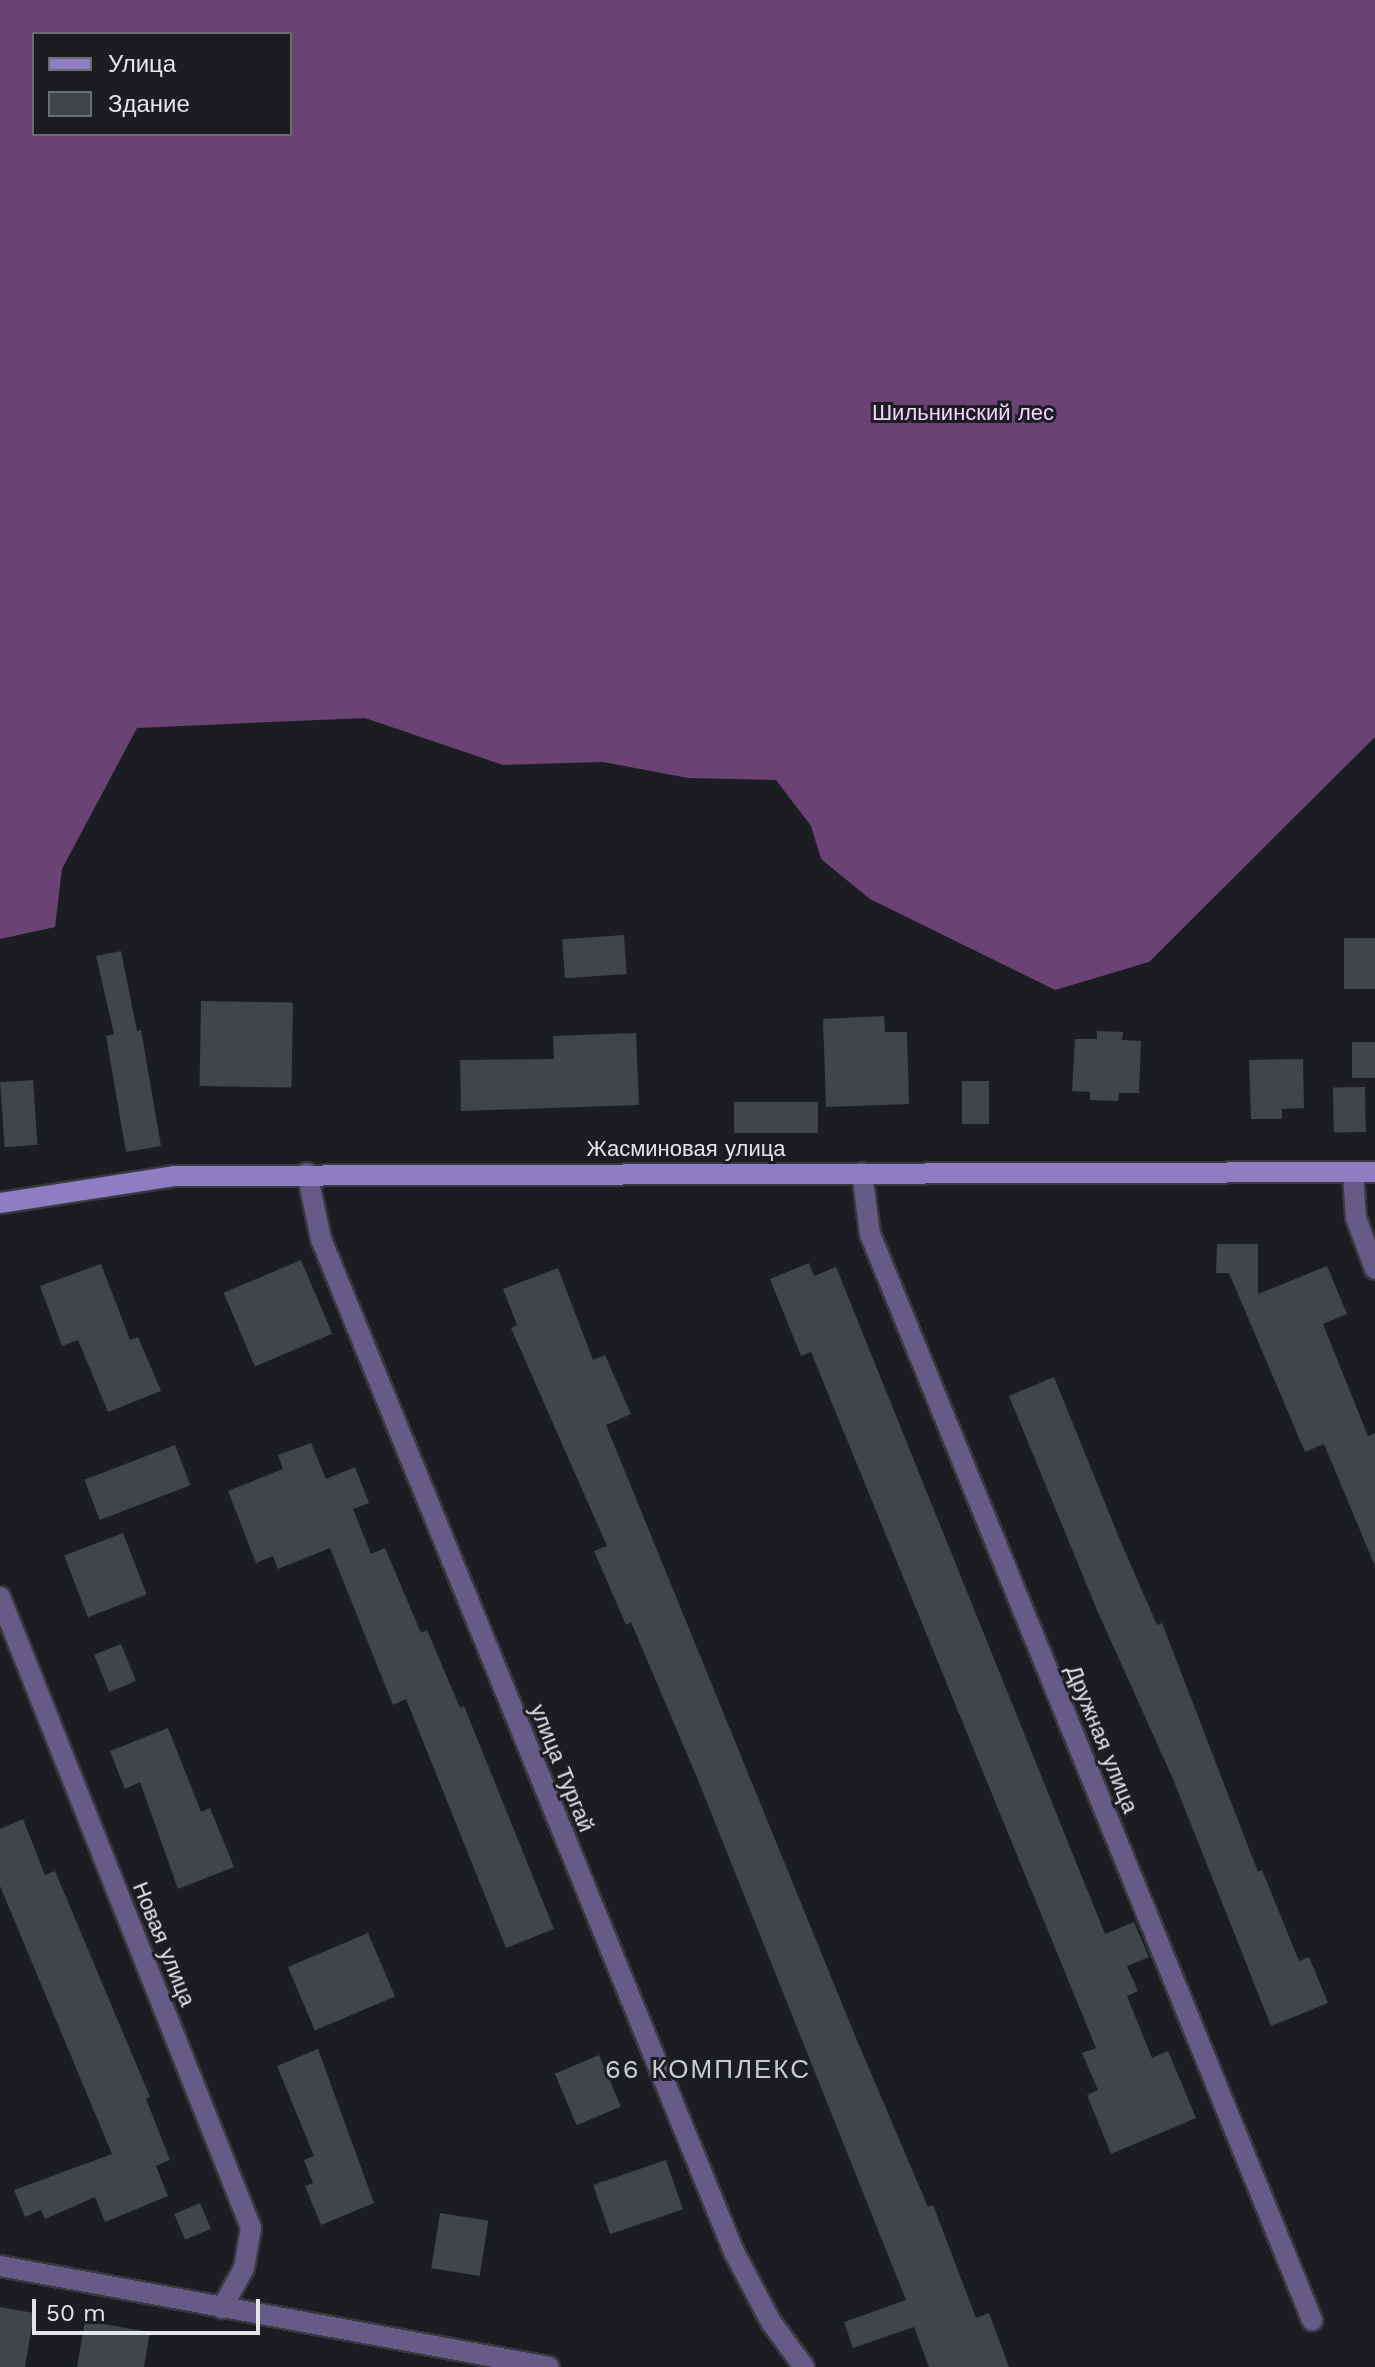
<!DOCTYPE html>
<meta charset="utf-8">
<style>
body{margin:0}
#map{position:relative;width:1375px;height:2367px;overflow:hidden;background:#1b1d23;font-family:"Work Sans",sans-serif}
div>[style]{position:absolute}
.forest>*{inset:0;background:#6a4273}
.building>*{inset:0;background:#3f4549;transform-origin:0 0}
.roads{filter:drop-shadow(2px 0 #37393f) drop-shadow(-2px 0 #37393f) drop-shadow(0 2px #37393f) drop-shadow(0 -2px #37393f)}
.street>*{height:20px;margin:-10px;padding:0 10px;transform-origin:10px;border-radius:10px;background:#655b86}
.secondary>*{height:20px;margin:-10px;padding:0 10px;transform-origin:10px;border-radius:10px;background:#8e7dc2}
span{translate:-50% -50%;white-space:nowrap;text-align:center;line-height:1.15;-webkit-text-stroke:6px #1b1d23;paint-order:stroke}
.park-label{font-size:22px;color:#f7d2ff}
.street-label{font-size:22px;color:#e4e5e9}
.quarter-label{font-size:26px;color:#c8cbd2;letter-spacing:2px}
.legend{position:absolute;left:32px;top:32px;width:260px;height:104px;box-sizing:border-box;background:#1b1d23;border:2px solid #6b6d72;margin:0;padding:10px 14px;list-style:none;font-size:24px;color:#e4e5e9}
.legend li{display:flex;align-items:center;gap:16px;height:40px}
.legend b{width:40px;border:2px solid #6b6d72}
.scale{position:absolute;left:32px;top:2299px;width:228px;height:36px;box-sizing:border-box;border:4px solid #e4e5e9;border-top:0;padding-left:10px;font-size:24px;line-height:28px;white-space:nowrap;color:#e4e5e9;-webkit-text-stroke:6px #1b1d23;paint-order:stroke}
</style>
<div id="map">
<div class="forest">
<div style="clip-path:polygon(evenodd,0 0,1375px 0,1375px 737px,1149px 962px,1055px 990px,870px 899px,821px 859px,811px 826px,776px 780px,688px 778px,603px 762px,503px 765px,365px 718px,137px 728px,62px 869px,55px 927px,0 939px,0 0,34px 34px,290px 34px,290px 134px,34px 134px,34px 34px)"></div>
</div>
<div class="building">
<div style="left:624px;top:935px;width:39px;height:62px;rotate:86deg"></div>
<div style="left:1375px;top:938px;width:51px;height:31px;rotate:90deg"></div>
<div style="clip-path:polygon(121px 951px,137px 1031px,141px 1030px,161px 1146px,126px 1152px,106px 1036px,114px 1034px,96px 956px)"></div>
<div style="left:201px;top:1001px;width:92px;height:85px;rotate:1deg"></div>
<div style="clip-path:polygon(884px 1016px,885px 1032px,907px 1032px,909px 1104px,826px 1107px,823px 1019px)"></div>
<div style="clip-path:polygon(1097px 1031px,1123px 1032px,1122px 1040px,1141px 1041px,1139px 1093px,1119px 1093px,1118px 1101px,1090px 1100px,1090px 1092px,1072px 1091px,1075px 1039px,1097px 1039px)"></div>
<div style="clip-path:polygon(636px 1033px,639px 1105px,461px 1111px,460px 1060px,554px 1059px,553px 1036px)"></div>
<div style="left:1352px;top:1042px;width:23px;height:36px"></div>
<div style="clip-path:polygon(1303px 1059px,1304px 1108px,1282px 1109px,1282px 1119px,1251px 1119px,1249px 1060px)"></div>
<div style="left:33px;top:1080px;width:65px;height:33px;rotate:86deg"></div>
<div style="left:962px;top:1081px;width:27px;height:43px"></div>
<div style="left:1365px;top:1087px;width:45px;height:32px;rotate:89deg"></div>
<div style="left:734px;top:1102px;width:84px;height:31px"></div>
<div style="clip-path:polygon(1217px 1244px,1258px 1244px,1258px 1294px,1327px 1266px,1347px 1314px,1323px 1324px,1368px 1436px,1375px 1433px,1375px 1566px,1324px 1444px,1305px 1452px,1229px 1273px,1216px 1273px)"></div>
<div style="left:301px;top:1260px;width:80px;height:84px;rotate:67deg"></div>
<div style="clip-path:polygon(809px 1263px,814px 1276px,836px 1267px,1105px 1934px,1134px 1922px,1149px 1957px,1127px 1966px,1138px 1991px,1127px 1996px,1152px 2058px,1168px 2051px,1196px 2118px,1111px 2154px,1087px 2095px,1098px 2090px,1082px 2053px,1096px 2048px,811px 1352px,801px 1356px,770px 1279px)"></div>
<div style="clip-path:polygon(101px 1264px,130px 1340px,138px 1337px,161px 1391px,108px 1412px,78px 1340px,62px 1346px,40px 1286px)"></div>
<div style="clip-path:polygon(558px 1268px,593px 1360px,605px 1355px,631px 1414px,606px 1425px,856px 2038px,928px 2207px,933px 2205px,976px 2318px,989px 2313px,1009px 2367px,929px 2367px,914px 2327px,853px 2348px,844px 2322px,906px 2300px,698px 1780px,631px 1622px,626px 1625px,594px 1551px,607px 1546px,511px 1328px,517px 1325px,503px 1289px)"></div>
<div style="clip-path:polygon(1054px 1377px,1120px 1540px,1157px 1625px,1162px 1623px,1258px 1872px,1262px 1870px,1299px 1961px,1309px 1957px,1328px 2003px,1271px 2026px,1173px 1779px,1097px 1610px,1009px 1396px)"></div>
<div style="clip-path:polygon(311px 1443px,326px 1479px,355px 1467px,369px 1503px,353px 1509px,371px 1554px,385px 1548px,421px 1633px,427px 1630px,460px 1708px,464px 1706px,554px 1929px,506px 1948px,406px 1699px,393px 1705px,330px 1548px,278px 1569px,273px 1556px,256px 1563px,228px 1491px,283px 1469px,278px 1455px)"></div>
<div style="left:175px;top:1445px;width:43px;height:97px;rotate:69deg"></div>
<div style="left:123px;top:1533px;width:66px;height:63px;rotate:69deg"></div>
<div style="left:121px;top:1644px;width:40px;height:29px;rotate:68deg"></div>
<div style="clip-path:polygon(168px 1728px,201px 1812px,210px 1808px,234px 1867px,178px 1889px,140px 1782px,125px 1789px,110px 1751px)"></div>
<div style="clip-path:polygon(23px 1819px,45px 1875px,55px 1871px,150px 2097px,146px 2099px,170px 2160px,156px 2166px,168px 2196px,105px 2222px,95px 2197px,45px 2219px,41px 2210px,25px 2217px,14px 2190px,112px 2154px,0 1886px,0 1829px)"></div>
<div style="left:368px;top:1933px;width:69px;height:87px;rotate:67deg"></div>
<div style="clip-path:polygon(318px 2049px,374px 2203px,321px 2225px,305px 2186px,313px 2183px,304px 2160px,314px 2156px,277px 2066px)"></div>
<div style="left:599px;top:2055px;width:56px;height:48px;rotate:67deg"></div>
<div style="left:666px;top:2160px;width:52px;height:77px;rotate:71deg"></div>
<div style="left:200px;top:2203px;width:28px;height:28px;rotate:67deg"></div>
<div style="left:440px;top:2213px;width:49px;height:56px;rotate:9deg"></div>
<div style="clip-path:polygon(0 2307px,34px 2313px,25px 2367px,0 2367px)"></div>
<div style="clip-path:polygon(85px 2321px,150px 2332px,144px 2367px,77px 2367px)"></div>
</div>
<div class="roads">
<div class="street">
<div style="left:1353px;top:1172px;width:46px;rotate:86.3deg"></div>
<div style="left:1356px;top:1218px;width:54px;rotate:69.6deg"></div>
<div style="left:307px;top:1173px;width:67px;rotate:78deg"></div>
<div style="left:321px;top:1239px;width:1094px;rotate:67.82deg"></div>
<div style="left:734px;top:2252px;width:79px;rotate:62.1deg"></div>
<div style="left:771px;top:2322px;width:56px;rotate:53.7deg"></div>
<div style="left:862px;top:1173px;width:62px;rotate:82.5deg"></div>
<div style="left:870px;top:1234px;width:1173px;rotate:67.85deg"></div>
<div style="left:0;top:1597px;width:679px;rotate:68.31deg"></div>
<div style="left:251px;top:2228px;width:41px;rotate:99.9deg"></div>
<div style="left:244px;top:2268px;width:46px;rotate:118.8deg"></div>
<div style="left:0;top:2266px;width:558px;rotate:10.42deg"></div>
</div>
<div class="secondary">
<div style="left:0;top:1203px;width:176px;rotate:-8.8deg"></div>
<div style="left:174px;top:1176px;width:1201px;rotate:-0.19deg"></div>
</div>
</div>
<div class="park-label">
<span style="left:963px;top:413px">Шильнинский лес</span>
</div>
<div class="street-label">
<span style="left:686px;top:1149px">Жасминовая улица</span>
<span style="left:1102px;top:1739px;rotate:68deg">Дружная улица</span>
<span style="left:562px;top:1768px;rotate:68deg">улица Тургай</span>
<span style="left:164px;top:1944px;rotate:68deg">Новая улица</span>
</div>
<div class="quarter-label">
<span style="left:708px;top:2070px">66 КОМПЛЕКС</span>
</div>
<ul class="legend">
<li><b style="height:10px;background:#8e7dc2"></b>Улица</li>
<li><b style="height:22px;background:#3f4549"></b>Здание</li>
</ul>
<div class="scale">50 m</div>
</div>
